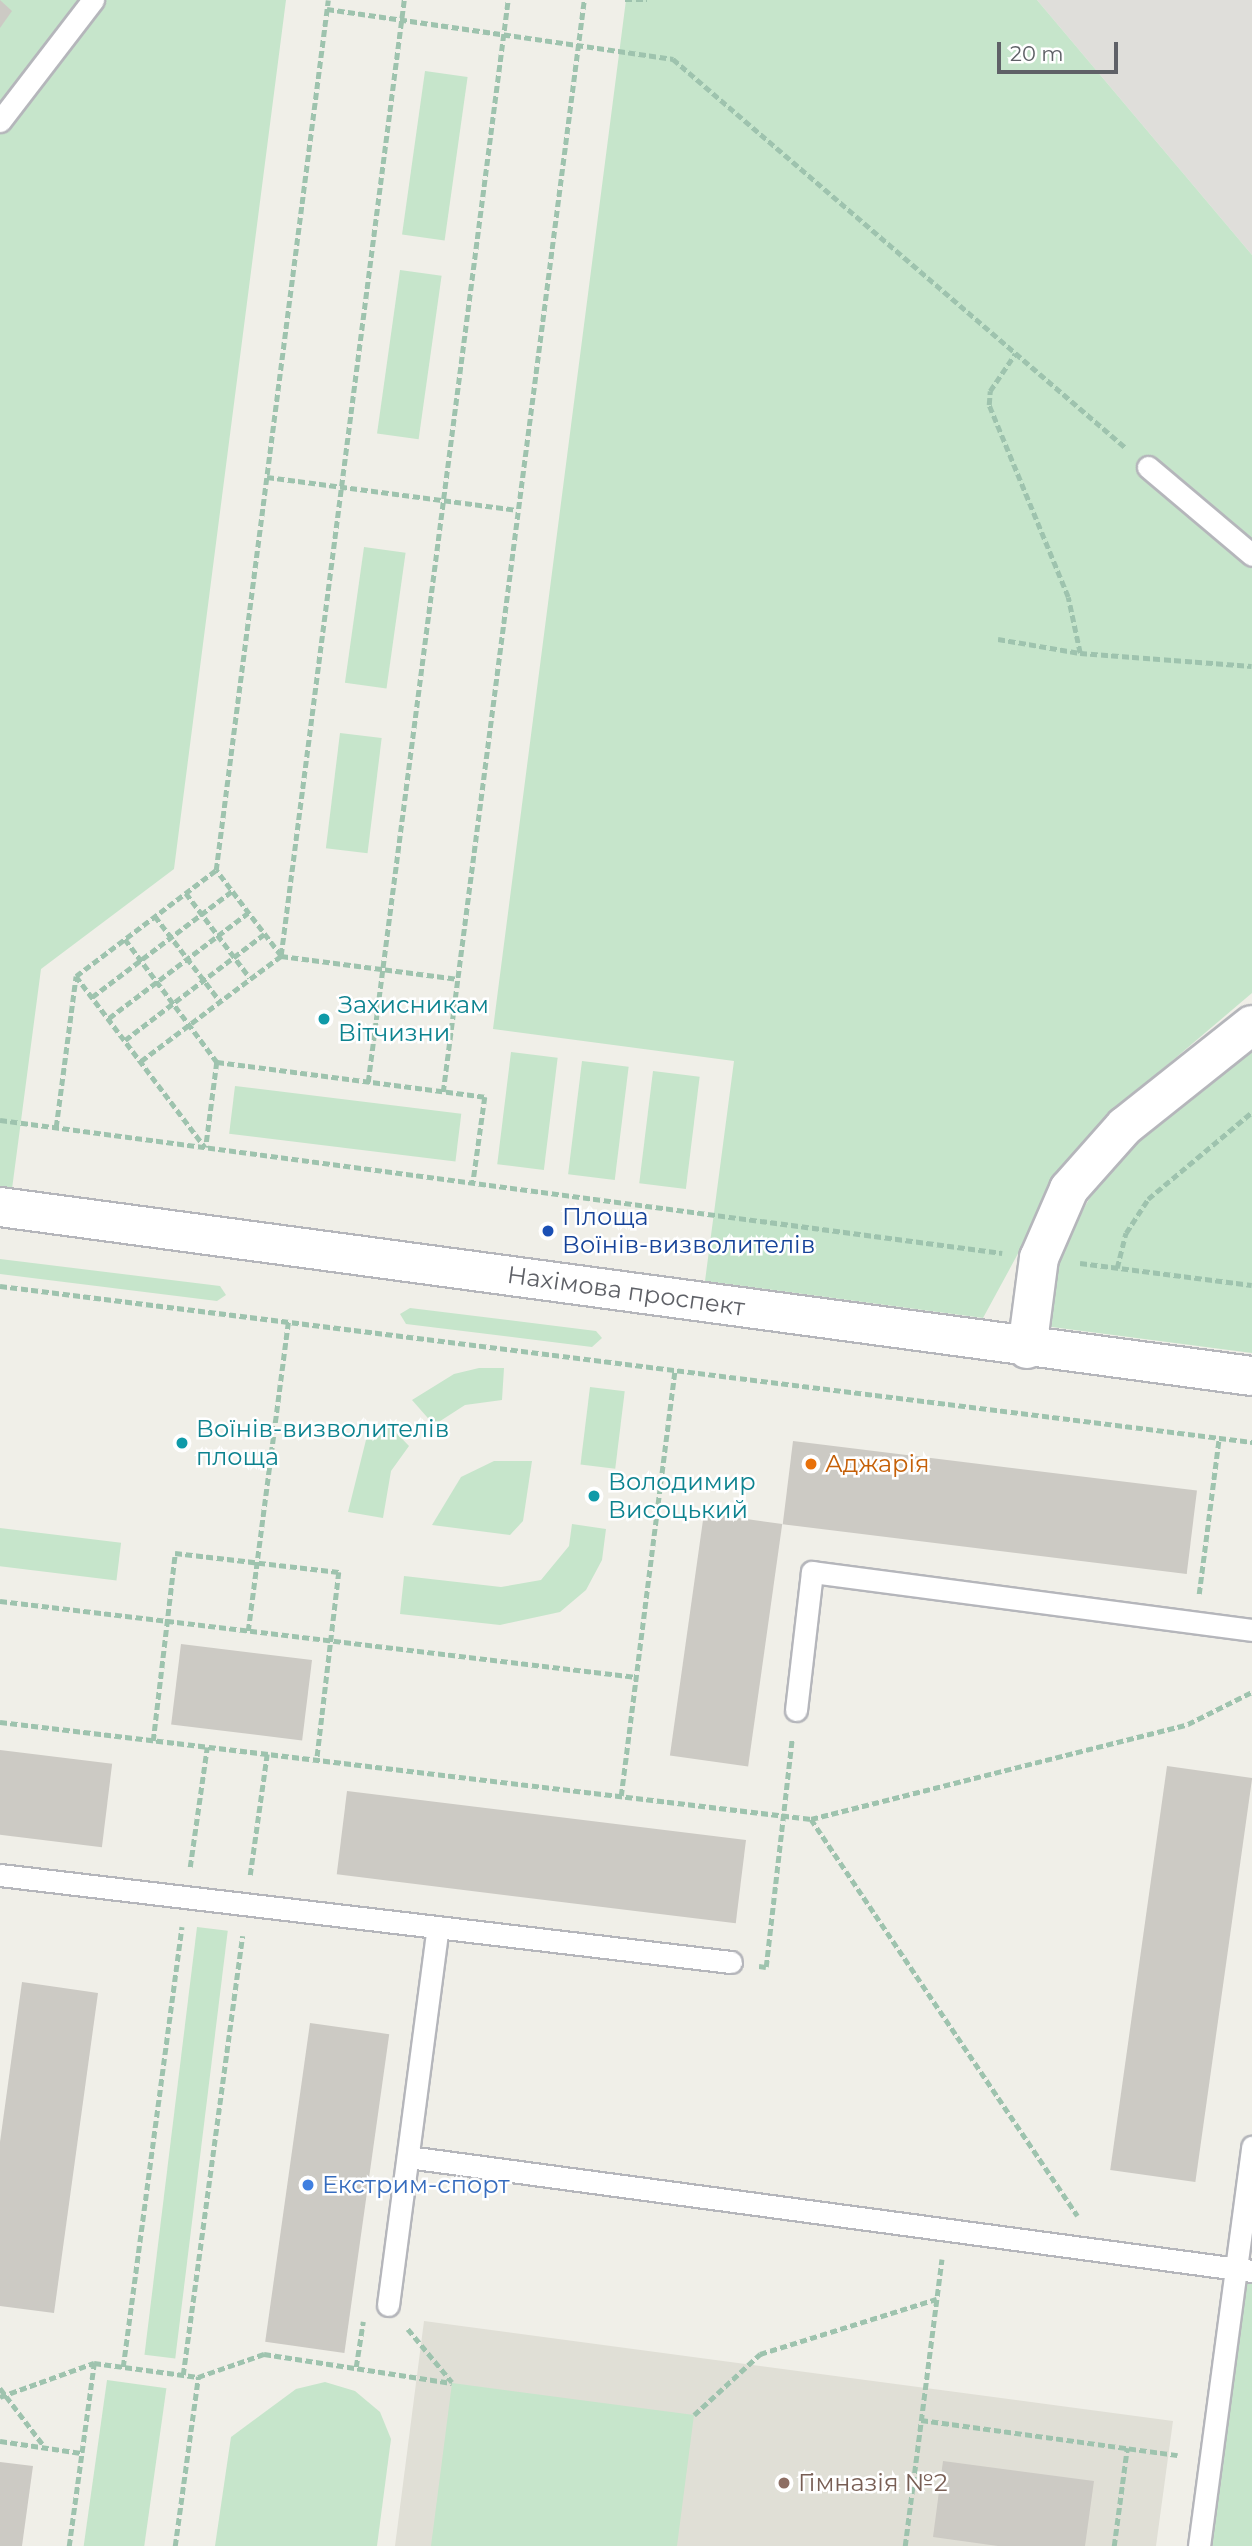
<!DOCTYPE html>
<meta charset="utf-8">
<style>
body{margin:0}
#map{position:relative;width:1252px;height:2546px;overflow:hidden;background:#f0efe8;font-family:Montserrat,sans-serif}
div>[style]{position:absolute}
.industrial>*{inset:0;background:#dfdeda}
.education>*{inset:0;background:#e0dfd6}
.green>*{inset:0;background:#c6e5cb;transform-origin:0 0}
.building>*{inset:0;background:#cccac4;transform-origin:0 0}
.path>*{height:4.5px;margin-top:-2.25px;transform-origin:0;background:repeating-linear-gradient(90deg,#9ec3ae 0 7px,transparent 0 10.5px)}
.roads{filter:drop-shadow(2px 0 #b5b6bb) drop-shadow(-2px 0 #b5b6bb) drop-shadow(0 2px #b5b6bb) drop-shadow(0 -2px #b5b6bb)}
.service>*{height:21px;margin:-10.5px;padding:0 10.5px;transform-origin:10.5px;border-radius:10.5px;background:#fff}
.minor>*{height:38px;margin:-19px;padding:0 19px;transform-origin:19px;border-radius:19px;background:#fff}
.secondary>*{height:38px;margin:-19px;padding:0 19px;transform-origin:19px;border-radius:19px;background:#fff}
.dots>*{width:19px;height:19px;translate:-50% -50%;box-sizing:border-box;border:4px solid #fff;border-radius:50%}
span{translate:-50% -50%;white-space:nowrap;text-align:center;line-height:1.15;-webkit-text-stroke:5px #fff;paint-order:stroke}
.culture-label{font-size:24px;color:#0d838f}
.left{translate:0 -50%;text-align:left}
.transit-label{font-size:24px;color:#164399}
.street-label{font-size:24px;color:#5f6167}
.food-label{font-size:24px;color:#c56008}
.shop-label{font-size:24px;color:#366cbe}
.education-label{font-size:24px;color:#785e54}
.scale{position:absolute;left:997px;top:42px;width:121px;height:32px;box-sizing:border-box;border:4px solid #5f6167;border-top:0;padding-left:9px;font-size:21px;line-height:24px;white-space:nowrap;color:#5f6167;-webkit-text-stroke:5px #fff;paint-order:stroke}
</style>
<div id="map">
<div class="industrial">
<div style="clip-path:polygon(1037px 0,1252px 0,1252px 255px)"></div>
</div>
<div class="education">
<div style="clip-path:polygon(424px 2321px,1173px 2421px,1156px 2546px,395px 2546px)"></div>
</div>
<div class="green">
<div style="clip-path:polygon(0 0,286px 0,174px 869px,41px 969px,12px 1189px,0 1187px)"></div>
<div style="clip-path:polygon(626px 0,1037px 0,1252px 255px,1252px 993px,1126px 1100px,1064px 1169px,983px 1318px,705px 1281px,734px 1061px,493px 1029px)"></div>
<div style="left:425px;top:71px;width:43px;height:165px;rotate:8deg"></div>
<div style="left:400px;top:270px;width:42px;height:165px;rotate:8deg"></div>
<div style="left:364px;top:547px;width:42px;height:137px;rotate:8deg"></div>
<div style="left:340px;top:733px;width:42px;height:116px;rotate:7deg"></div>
<div style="clip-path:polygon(1252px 1041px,1252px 1353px,1021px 1323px,1094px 1190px,1151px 1126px)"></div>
<div style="left:511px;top:1052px;width:47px;height:113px;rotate:7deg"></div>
<div style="left:582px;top:1061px;width:47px;height:114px;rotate:7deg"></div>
<div style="left:653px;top:1071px;width:47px;height:113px;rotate:7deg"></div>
<div style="left:235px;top:1086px;width:228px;height:48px;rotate:7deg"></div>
<div style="clip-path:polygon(0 1259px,220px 1286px,226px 1295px,217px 1301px,0 1274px)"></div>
<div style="clip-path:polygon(410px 1308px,596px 1331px,602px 1338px,592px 1347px,406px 1324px,400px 1314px)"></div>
<div style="clip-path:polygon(479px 1368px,504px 1368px,502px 1400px,465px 1405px,434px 1425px,412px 1400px,454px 1374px)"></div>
<div style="left:590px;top:1387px;width:35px;height:78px;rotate:7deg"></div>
<div style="clip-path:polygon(385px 1421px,409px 1446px,391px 1471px,383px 1518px,348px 1512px,366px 1440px)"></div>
<div style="clip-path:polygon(494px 1461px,532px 1461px,523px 1521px,510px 1535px,432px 1525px,461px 1477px)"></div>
<div style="clip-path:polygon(572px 1524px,606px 1529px,602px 1560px,586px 1590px,560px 1612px,500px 1625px,400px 1614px,404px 1576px,501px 1587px,541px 1580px,569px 1546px)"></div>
<div style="left:0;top:1528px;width:122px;height:38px;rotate:7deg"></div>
<div style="left:197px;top:1927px;width:31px;height:431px;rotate:7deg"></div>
<div style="clip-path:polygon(1246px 2282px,1252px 2283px,1252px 2546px,1212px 2546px)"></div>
<div style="left:107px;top:2380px;width:60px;height:168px;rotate:8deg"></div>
<div style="clip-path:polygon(325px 2382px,355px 2391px,380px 2412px,391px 2439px,377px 2546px,215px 2546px,231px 2437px,296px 2389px)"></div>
<div style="clip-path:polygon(452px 2383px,694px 2415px,677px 2546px,431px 2546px)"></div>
</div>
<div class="building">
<div style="clip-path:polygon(0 0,12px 11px,0 28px)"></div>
<div style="left:793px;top:1441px;width:407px;height:84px;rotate:7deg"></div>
<div style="left:704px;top:1513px;width:79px;height:245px;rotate:8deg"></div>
<div style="left:181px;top:1644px;width:132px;height:81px;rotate:7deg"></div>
<div style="left:0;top:1750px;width:113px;height:84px;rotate:7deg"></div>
<div style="left:1167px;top:1766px;width:86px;height:408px;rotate:8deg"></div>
<div style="left:347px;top:1791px;width:402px;height:84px;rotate:7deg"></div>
<div style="clip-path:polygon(22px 1982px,98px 1993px,54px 2313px,0 2306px,0 2142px)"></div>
<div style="left:310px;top:2023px;width:80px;height:322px;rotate:8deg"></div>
<div style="clip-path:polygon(943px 2461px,1094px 2481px,1085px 2546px,998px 2546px,933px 2537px)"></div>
<div style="clip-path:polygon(0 2462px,33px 2466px,22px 2546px,0 2546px)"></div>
</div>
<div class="path">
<div style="left:625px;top:0;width:22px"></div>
<div style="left:327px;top:9px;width:350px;rotate:8.2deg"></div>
<div style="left:673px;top:59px;width:597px;rotate:40.65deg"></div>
<div style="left:267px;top:477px;width:252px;rotate:7.5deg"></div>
<div style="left:998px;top:639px;width:83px;rotate:9.7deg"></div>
<div style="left:1080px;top:653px;width:57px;rotate:-102.1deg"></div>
<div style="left:1068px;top:597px;width:208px;rotate:-112.4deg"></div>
<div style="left:989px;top:405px;width:14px;rotate:-86deg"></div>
<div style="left:990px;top:391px;width:45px;rotate:-56deg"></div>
<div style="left:1080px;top:653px;width:172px;rotate:4.3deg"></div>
<div style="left:186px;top:893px;width:106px;rotate:53deg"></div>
<div style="left:155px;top:916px;width:107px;rotate:52.6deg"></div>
<div style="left:125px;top:939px;width:154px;rotate:53.2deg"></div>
<div style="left:217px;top:1062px;width:86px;rotate:97.4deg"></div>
<div style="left:281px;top:955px;width:963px;rotate:-82.66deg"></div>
<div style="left:281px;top:956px;width:108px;rotate:-127.1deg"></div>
<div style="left:216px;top:870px;width:877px;rotate:-82.66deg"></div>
<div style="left:76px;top:976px;width:214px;rotate:53deg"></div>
<div style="left:92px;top:997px;width:176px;rotate:-37.1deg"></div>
<div style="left:109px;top:1018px;width:174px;rotate:-37.1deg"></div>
<div style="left:125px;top:1040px;width:175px;rotate:-37.3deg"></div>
<div style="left:141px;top:1061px;width:175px;rotate:-36.9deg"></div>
<div style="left:281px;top:956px;width:177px;rotate:7.4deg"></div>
<div style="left:217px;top:1062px;width:270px;rotate:7.4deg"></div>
<div style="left:485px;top:1097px;width:87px;rotate:97.9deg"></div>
<div style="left:368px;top:1082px;width:1091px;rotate:-82.63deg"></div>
<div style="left:443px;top:1092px;width:1101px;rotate:-82.64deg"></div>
<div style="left:0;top:1120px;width:1011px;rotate:7.56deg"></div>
<div style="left:56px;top:1127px;width:152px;rotate:-82.5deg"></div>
<div style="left:76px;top:976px;width:176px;rotate:-37.1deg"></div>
<div style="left:1080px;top:1263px;width:173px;rotate:7.3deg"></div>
<div style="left:1117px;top:1268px;width:36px;rotate:-76deg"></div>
<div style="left:1126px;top:1233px;width:40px;rotate:-57.1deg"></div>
<div style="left:1148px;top:1199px;width:136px;rotate:-39.9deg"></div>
<div style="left:0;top:1286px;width:1262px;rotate:7.1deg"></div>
<div style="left:1199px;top:1594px;width:157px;rotate:-82.7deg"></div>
<div style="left:0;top:1601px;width:641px;rotate:6.81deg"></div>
<div style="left:248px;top:1631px;width:312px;rotate:-82.6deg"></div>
<div style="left:0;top:1722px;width:817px;rotate:6.82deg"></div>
<div style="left:811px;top:1819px;width:389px;rotate:-14.1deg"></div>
<div style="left:1188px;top:1724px;width:72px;rotate:-26.6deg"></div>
<div style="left:153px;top:1741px;width:189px;rotate:-83.3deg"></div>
<div style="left:175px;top:1553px;width:165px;rotate:6.6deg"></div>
<div style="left:339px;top:1572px;width:189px;rotate:96.7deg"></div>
<div style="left:621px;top:1796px;width:430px;rotate:-82.8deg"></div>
<div style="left:811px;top:1819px;width:478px;rotate:56.1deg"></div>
<div style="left:190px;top:1867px;width:121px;rotate:-81.9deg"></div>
<div style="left:250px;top:1875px;width:122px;rotate:-82deg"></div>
<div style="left:759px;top:1966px;width:7px;rotate:8deg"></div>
<div style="left:766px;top:1967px;width:229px;rotate:-83.5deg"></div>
<div style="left:408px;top:2329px;width:69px;rotate:50.3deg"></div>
<div style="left:123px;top:2367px;width:444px;rotate:-82.4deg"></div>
<div style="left:356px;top:2367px;width:46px;rotate:-81.2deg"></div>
<div style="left:183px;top:2375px;width:443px;rotate:-82.3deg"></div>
<div style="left:0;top:2388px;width:73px;rotate:52.8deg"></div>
<div style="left:0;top:2397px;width:100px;rotate:-19.9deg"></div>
<div style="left:94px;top:2363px;width:105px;rotate:7.7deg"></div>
<div style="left:198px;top:2377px;width:70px;rotate:-19.2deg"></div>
<div style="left:264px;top:2354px;width:190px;rotate:8.8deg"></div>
<div style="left:694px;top:2415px;width:90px;rotate:-42.7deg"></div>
<div style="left:760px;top:2354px;width:185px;rotate:-17.3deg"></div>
<div style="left:921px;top:2420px;width:259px;rotate:7.8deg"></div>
<div style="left:0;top:2441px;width:82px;rotate:8.4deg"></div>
<div style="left:69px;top:2546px;width:185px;rotate:-82.2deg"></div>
<div style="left:175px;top:2546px;width:171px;rotate:-82.2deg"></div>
<div style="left:905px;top:2546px;width:289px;rotate:-82.7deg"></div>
<div style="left:1114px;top:2546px;width:99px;rotate:-82.4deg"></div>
</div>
<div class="roads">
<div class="service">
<div style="left:0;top:121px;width:153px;rotate:-52.5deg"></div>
<div style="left:1148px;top:467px;width:136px;rotate:40.2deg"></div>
<div style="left:796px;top:1710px;width:139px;rotate:-83.4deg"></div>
<div style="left:812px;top:1572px;width:444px;rotate:7.5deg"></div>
<div style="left:0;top:1875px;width:736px;rotate:6.79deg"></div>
<div style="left:408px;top:2157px;width:852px;rotate:7.69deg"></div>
<div style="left:388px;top:2305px;width:381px;rotate:-82.5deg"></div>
<div style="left:1199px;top:2546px;width:403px;rotate:-82.4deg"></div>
</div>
<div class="minor">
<div style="left:1027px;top:1349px;width:92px;rotate:-82.5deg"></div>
<div style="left:1039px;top:1258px;width:75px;rotate:-66.5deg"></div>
<div style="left:1069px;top:1189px;width:84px;rotate:-48.4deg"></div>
<div style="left:1125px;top:1126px;width:162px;rotate:-38.5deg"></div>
</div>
<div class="secondary">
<div style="left:0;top:1207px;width:1263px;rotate:7.69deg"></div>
</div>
</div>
<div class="dots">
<div style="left:324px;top:1019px;background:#0f9aa8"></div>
<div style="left:548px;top:1231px;background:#1a4fb4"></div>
<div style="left:182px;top:1443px;background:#0f9aa8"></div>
<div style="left:811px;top:1464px;background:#e8710a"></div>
<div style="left:594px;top:1496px;background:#0f9aa8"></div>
<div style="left:308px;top:2185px;background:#3f7fe0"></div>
<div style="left:784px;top:2483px;background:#8d6e63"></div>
</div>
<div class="culture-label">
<span class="left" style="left:338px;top:1019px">Захисникам<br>Вітчизни</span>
<span class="left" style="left:196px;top:1443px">Воїнів-визволителів<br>площа</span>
<span class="left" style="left:608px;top:1496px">Володимир<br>Висоцький</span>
</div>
<div class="transit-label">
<span class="left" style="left:562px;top:1231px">Площа<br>Воїнів-визволителів</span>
</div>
<div class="street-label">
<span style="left:626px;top:1291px;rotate:8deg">Нахімова проспект</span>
</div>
<div class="food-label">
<span class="left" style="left:825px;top:1464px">Аджарія</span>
</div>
<div class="shop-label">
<span class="left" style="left:322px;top:2185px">Екстрим-спорт</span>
</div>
<div class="education-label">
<span class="left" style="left:798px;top:2483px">Гімназія №2</span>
</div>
<div class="scale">20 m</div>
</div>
